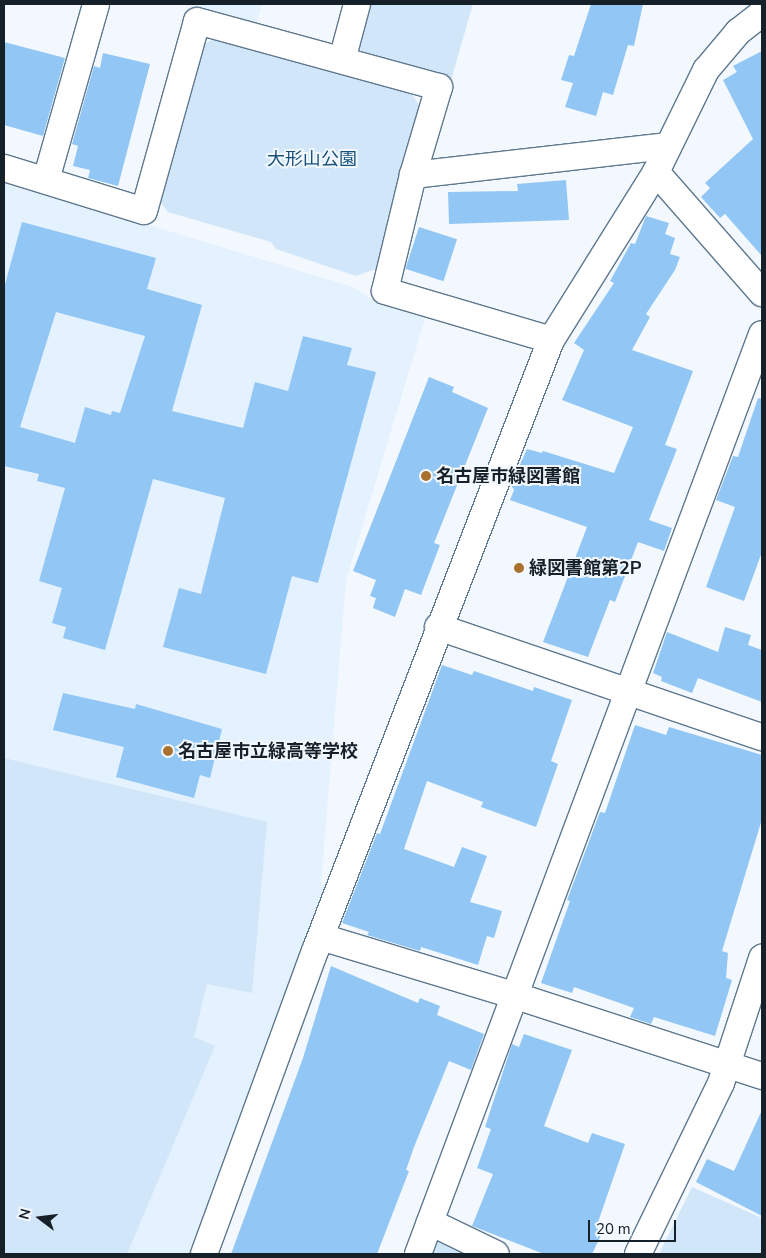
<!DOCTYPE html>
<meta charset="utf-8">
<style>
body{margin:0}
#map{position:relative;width:766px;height:1258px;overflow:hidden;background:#f2f8fd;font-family:"Nunito Sans","Noto Sans JP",sans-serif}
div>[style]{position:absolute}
.built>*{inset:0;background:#e4f1fe}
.green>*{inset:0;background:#d2e6f9}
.building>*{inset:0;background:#92c7f5;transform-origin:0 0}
.roads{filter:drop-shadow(1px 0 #5f788e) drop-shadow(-1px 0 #5f788e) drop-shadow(0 1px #5f788e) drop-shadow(0 -1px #5f788e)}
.street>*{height:26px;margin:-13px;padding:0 13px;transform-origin:13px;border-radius:13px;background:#fff}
.dots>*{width:14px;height:14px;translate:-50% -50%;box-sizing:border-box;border:2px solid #f2f8fd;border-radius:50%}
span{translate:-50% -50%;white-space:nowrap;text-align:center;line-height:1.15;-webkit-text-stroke:4px #f2f8fd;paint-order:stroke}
.park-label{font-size:18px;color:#17517c}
.poi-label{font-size:18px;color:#162029;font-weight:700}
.left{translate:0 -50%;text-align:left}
.frame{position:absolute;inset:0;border:5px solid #162029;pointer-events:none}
.north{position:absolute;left:15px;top:1193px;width:50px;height:50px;-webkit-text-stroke:4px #f2f8fd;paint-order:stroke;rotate:285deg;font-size:14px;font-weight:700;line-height:20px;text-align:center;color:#162029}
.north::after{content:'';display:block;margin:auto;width:18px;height:22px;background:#162029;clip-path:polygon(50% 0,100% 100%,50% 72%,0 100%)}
.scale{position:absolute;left:588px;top:1220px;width:88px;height:22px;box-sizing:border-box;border:2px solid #162029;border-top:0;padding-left:6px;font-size:15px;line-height:18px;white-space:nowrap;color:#162029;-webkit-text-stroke:4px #f2f8fd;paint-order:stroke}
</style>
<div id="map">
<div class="built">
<div style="clip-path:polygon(184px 4px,262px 4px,256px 25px)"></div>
<div style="clip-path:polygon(4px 181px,353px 287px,371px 299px,426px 315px,346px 580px,321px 884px,325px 887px,190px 1254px,4px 1254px)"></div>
</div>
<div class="green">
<div style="clip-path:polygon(369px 4px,473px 4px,451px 80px,366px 57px,357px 45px)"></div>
<div style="clip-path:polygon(217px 37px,410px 91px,421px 108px,378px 268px,356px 276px,276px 249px,271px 242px,168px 212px,159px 200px,201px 46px)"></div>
<div style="clip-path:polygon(4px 758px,267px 822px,252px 993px,207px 984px,194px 1037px,215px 1046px,127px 1254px,4px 1254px)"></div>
<div style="clip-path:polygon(692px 1187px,762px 1218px,762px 1254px,659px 1254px)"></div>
<div style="clip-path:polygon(448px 1237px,482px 1254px,430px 1254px,434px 1244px)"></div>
</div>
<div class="building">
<div style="clip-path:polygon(591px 4px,643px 4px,634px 46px,628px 45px,613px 95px,603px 92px,596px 116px,565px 107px,573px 83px,561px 80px,569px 55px,574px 56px)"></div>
<div style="clip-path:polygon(4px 42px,65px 58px,43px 136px,4px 125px)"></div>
<div style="clip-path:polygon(762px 51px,762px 256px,725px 214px,720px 218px,701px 197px,710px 188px,705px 183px,753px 139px,723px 80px,737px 72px,733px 66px)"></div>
<div style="clip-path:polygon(103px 53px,150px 64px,118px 186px,88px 178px,90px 170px,73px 166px,78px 146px,72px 144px,94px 66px,100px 68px)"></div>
<div style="clip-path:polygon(566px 180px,569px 220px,449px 224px,448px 192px,518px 191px,517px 184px)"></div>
<div style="clip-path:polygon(646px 216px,669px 223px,665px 234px,675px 238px,670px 254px,680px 257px,675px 270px,646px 314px,650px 317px,632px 350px,693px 371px,665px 445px,677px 449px,649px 520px,672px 528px,664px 551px,638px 542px,615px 602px,610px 600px,588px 657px,543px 642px,587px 527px,510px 500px,514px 490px,511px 485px,527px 449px,542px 453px,543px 451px,614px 473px,633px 427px,562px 400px,584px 350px,574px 343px,614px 283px,610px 281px,631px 243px,635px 244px)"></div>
<div style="clip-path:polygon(evenodd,22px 222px,156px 258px,147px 289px,202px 305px,172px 411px,243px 428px,255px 382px,288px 391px,303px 336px,352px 348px,347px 365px,376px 372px,318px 583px,292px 576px,266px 674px,163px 647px,179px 588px,201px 594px,225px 498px,153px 479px,105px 650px,63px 638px,66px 627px,52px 623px,62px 588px,39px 581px,65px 488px,37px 481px,39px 474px,4px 466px,4px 288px,22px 222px,56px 312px,145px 336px,120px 413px,112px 411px,111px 415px,85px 407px,75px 443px,20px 427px,56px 312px)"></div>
<div style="left:419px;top:227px;width:40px;height:44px;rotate:18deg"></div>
<div style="clip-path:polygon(429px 377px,454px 387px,452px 392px,488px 408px,434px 543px,440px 545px,421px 595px,405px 589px,395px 617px,373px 608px,376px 598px,370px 596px,376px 580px,353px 571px)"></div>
<div style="clip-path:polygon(758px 398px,762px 399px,762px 552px,744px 601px,706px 587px,735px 507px,716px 500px,733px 456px,738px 457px)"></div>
<div style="clip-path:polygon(725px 627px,751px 635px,748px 645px,762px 650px,762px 702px,698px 678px,692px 693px,661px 681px,662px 677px,653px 673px,667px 632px,718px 652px)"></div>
<div style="clip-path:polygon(442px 665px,472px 675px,474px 671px,533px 691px,534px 687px,572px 700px,551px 761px,558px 764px,536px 827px,481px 807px,483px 802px,427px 781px,404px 849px,454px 867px,462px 847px,487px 856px,470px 902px,502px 911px,494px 938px,487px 936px,478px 965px,421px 947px,420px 951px,367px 935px,369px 932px,342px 923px,377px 833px,380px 834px)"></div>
<div style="clip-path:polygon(63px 693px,135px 709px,136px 704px,222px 729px,210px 778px,200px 775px,194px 798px,116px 777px,124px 747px,53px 730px)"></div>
<div style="clip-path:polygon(635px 725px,666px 735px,669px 727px,762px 755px,762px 819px,722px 951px,728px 953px,726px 978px,732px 980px,715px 1036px,654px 1017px,651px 1024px,630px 1017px,634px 1008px,574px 987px,572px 993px,541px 983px,570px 901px,567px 900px,600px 812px,605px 813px)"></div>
<div style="clip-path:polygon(331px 966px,418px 1003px,420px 998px,440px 1006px,437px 1015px,484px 1034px,471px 1070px,449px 1061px,414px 1147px,406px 1170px,409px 1171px,377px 1254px,231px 1254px,303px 1058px)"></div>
<div style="clip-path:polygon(524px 1034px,572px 1050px,544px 1126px,588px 1143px,592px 1133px,625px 1144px,596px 1228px,603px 1231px,592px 1254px,544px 1254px,472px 1226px,493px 1174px,477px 1168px,491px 1129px,485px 1127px,512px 1044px,519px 1047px)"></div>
<div style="clip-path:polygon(762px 1110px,762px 1216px,696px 1182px,707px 1159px,734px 1171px)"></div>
</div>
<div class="roads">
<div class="street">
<div style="left:342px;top:60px;width:58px;rotate:-75deg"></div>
<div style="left:4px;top:168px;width:146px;rotate:17.1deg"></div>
<div style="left:144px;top:211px;width:197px;rotate:-74.4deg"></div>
<div style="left:197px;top:21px;width:251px;rotate:15.3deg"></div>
<div style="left:439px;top:87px;width:92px;rotate:106.5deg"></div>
<div style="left:413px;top:175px;width:257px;rotate:-6.5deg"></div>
<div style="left:656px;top:172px;width:161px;rotate:48.8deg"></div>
<div style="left:413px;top:175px;width:119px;rotate:103.6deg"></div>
<div style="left:385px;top:291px;width:173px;rotate:16.4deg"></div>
<div style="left:46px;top:180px;width:183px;rotate:-74.1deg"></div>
<div style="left:438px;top:627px;width:342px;rotate:18.8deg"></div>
<div style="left:321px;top:937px;width:204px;rotate:16.8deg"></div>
<div style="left:516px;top:996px;width:259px;rotate:18deg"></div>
<div style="left:430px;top:1222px;width:73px;rotate:25.9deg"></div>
<div style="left:204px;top:1254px;width:323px;rotate:-69.9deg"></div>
<div style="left:315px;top:951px;width:655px;rotate:-68.88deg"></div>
<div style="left:551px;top:340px;width:198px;rotate:-58deg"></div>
<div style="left:656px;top:172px;width:114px;rotate:-63.9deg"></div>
<div style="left:706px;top:70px;width:50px;rotate:-49.9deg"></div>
<div style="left:738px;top:32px;width:31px;rotate:-38deg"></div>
<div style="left:418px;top:1254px;width:982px;rotate:-69.5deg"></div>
<div style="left:638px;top:1254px;width:190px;rotate:-64.1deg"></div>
<div style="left:721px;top:1083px;width:132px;rotate:-71.8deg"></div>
</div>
</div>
<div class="dots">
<div style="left:426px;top:476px;background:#aa7030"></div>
<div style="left:519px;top:568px;background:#aa7030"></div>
<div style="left:168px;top:751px;background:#aa7030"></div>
</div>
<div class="park-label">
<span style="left:312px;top:159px">大形山公園</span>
</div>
<div class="poi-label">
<span class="left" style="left:436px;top:476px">名古屋市緑図書館</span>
<span class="left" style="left:529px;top:568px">緑図書館第2P</span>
<span class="left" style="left:178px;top:751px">名古屋市立緑高等学校</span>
</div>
<div class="frame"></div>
<div class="north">N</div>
<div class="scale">20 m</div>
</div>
